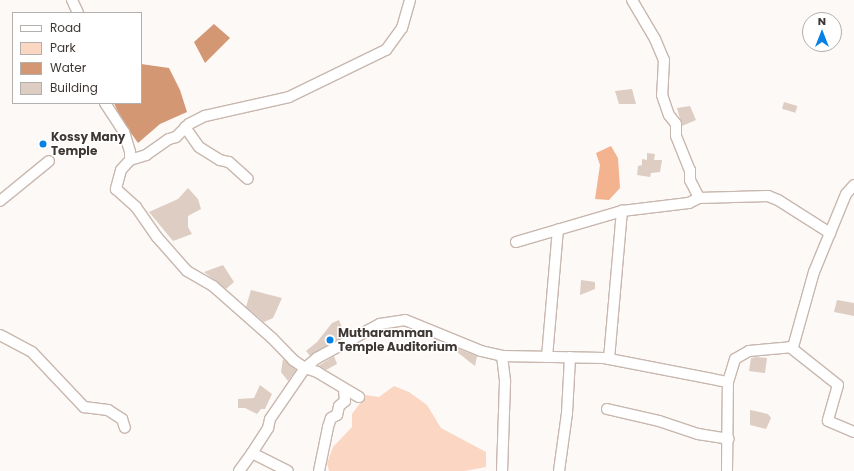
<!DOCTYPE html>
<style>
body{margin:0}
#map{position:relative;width:854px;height:471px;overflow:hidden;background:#fdf9f7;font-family:Poppins,sans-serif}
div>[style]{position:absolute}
.green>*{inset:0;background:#fbd7c3}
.forest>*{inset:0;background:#f2b38e}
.water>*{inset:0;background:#d49773}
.building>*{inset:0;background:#decdc3;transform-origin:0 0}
.roads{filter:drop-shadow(1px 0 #c8b7ae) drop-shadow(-1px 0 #c8b7ae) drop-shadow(0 1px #c8b7ae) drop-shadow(0 -1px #c8b7ae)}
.minor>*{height:10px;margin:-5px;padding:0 5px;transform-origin:5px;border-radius:5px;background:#fff}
.dots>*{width:11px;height:11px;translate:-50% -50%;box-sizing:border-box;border:2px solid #fff;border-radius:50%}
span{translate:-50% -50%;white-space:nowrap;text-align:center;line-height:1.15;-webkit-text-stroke:3px #fff;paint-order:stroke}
.poi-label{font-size:12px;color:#3e3733;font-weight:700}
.left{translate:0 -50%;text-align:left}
.legend{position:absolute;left:12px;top:12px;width:130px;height:92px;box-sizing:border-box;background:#fff;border:1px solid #b2afad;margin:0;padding:5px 7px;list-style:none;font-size:12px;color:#3e3733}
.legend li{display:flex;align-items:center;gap:8px;height:20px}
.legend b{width:20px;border:1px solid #b2afad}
.north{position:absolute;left:802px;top:12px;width:40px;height:40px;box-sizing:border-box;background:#fff;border:1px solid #b2afad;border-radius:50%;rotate:0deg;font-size:11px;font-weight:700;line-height:16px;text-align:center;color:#3e3733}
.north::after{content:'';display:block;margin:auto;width:14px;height:18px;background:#0480e7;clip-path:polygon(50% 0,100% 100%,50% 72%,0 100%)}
</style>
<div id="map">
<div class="green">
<div style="clip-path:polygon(394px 386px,409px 392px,427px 405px,441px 428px,486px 452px,486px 467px,465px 471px,329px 471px,327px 463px,333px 447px,352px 427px,352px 414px,366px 395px,379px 397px)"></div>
</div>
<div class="forest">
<div style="clip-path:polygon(611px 146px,618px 158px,620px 188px,609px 200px,595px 199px,600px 165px,596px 153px)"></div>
</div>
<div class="water">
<div style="clip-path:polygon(214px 24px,230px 38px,205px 63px,194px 42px)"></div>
<div style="clip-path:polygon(141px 64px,169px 68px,180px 90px,187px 112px,160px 124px,138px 143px,121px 119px,114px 103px,141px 103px)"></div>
</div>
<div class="building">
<div style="clip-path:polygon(632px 89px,636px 104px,619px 104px,615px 91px)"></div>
<div style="left:784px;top:102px;width:14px;height:7px;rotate:17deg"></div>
<div style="clip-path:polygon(690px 106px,696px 120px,682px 126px,677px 108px)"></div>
<div style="clip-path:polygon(647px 153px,655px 154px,654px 160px,662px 160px,660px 172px,651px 173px,650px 177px,637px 175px,638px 166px,642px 165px,642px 159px,647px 160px)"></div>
<div style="clip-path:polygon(188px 188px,198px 199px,201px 209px,188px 216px,188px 227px,192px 234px,173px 241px,149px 212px,178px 199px)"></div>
<div style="clip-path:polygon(223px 265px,234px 282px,226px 289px,204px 272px)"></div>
<div style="clip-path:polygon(581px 280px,595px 282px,595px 289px,580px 295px)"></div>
<div style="clip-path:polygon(251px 290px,282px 298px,273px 318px,264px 322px,246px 307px)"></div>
<div style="clip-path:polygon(837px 300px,854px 303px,854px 316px,834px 312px)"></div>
<div style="clip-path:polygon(339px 320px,345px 336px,310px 356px,306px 351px,317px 342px,332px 323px)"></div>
<div style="clip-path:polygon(456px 348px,477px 356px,475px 366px,453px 349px)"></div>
<div style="clip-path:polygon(334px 356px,337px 364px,326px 370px,318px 366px)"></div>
<div style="clip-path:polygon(757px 357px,767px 358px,765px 373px,749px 371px,751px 358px)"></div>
<div style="clip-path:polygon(283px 359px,296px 370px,288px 381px,281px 372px)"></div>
<div style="clip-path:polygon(260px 385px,272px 394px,265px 409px,261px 409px,257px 414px,245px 408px,238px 408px,238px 399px,254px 398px)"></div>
<div style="clip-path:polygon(750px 410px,768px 414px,771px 418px,766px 429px,750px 425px)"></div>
</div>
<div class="roads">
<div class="minor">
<div style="left:72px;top:0;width:14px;rotate:65deg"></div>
<div style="left:632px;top:0;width:45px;rotate:59.5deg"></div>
<div style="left:655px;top:39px;width:23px;rotate:67deg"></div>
<div style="left:664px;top:60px;width:35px;rotate:93deg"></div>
<div style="left:662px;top:95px;width:21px;rotate:71deg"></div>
<div style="left:669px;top:115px;width:11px;rotate:52deg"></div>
<div style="left:676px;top:124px;width:12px;rotate:90deg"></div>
<div style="left:676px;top:136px;width:37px;rotate:68deg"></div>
<div style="left:690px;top:170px;width:10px;rotate:90deg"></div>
<div style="left:690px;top:180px;width:20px;rotate:63deg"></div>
<div style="left:105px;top:103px;width:35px;rotate:57deg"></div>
<div style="left:124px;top:132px;width:21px;rotate:73deg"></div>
<div style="left:130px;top:152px;width:8px;rotate:90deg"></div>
<div style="left:130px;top:160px;width:13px;rotate:132deg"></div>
<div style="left:121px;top:170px;width:20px;rotate:105deg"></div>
<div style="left:116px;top:189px;width:27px;rotate:42deg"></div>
<div style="left:136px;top:207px;width:37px;rotate:55deg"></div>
<div style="left:157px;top:237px;width:45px;rotate:48.6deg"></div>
<div style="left:187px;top:271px;width:30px;rotate:30deg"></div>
<div style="left:213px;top:286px;width:79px;rotate:41.4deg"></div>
<div style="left:272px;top:338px;width:30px;rotate:46deg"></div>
<div style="left:293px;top:360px;width:14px;rotate:34deg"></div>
<div style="left:305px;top:368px;width:16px;rotate:-40deg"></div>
<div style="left:317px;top:358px;width:72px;rotate:-28.4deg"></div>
<div style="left:380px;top:324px;width:25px;rotate:-9deg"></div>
<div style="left:405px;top:320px;width:82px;rotate:22.2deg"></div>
<div style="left:481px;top:351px;width:22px;rotate:13deg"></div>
<div style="left:502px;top:356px;width:26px;rotate:83deg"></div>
<div style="left:505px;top:382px;width:89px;rotate:91.9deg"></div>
<div style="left:185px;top:127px;width:24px;rotate:55deg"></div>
<div style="left:199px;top:147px;width:25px;rotate:32deg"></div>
<div style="left:220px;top:160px;width:9px;rotate:13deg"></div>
<div style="left:229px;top:162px;width:25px;rotate:42deg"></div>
<div style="left:130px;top:160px;width:17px;rotate:-17deg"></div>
<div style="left:146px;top:155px;width:28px;rotate:-35deg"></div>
<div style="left:169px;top:139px;width:7px;rotate:-16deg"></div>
<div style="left:176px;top:137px;width:18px;rotate:-45deg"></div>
<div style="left:189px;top:124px;width:18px;rotate:-27deg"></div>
<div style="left:205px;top:116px;width:86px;rotate:-12.7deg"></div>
<div style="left:289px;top:97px;width:108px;rotate:-25.9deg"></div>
<div style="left:386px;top:50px;width:27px;rotate:-54deg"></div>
<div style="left:402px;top:28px;width:29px;rotate:-74deg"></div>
<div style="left:0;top:201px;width:63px;rotate:-39.2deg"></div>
<div style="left:516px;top:242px;width:110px;rotate:-16.3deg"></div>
<div style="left:622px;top:211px;width:67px;rotate:-6.8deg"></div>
<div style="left:689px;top:203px;width:11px;rotate:-27deg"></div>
<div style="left:699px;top:198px;width:69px;rotate:-1.7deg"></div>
<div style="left:768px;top:196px;width:11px;rotate:22deg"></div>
<div style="left:778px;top:200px;width:62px;rotate:32.4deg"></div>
<div style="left:0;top:335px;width:36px;rotate:28deg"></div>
<div style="left:32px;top:352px;width:76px;rotate:46.6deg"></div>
<div style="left:84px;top:407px;width:24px;rotate:7deg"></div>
<div style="left:108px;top:410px;width:17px;rotate:33deg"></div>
<div style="left:122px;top:419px;width:9px;rotate:72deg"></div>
<div style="left:790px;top:347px;width:61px;rotate:38.4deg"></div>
<div style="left:838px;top:385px;width:37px;rotate:106deg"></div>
<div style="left:828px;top:421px;width:28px;rotate:23deg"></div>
<div style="left:502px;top:356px;width:102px;rotate:1.1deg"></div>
<div style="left:604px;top:358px;width:126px;rotate:11deg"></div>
<div style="left:547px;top:357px;width:128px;rotate:-85.1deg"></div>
<div style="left:609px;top:359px;width:149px;rotate:-85deg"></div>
<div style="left:607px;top:409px;width:53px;rotate:13deg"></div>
<div style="left:659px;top:421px;width:41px;rotate:18.4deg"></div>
<div style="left:698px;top:434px;width:31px;rotate:9deg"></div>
<div style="left:252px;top:453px;width:30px;rotate:-57deg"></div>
<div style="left:268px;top:428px;width:9px;rotate:-77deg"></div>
<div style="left:270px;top:419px;width:62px;rotate:-55.5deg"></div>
<div style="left:305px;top:368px;width:13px;rotate:18deg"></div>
<div style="left:317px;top:372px;width:49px;rotate:30.8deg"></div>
<div style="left:239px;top:471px;width:22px;rotate:-54deg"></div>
<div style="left:252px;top:453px;width:40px;rotate:26.6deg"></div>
<div style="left:319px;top:471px;width:45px;rotate:-78.4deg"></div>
<div style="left:328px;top:427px;width:9px;rotate:-72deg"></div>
<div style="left:331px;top:418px;width:7px;rotate:-27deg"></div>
<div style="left:337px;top:415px;width:9px;rotate:-77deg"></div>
<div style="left:339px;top:406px;width:8px;rotate:-40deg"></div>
<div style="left:345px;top:401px;width:12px;rotate:-95deg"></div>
<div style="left:559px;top:471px;width:59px;rotate:-82.1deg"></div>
<div style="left:567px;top:413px;width:56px;rotate:-86.9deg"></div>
<div style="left:727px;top:471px;width:89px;rotate:-89.4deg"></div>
<div style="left:728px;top:382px;width:24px;rotate:-73deg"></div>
<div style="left:735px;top:359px;width:16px;rotate:-30deg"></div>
<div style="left:749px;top:351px;width:44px;rotate:-5.2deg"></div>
<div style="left:793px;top:347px;width:78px;rotate:-74.4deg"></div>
<div style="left:814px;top:272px;width:84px;rotate:-67.7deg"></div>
<div style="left:846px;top:194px;width:12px;rotate:-48deg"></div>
</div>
</div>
<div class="dots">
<div style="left:43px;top:144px;background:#0480e7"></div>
<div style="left:330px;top:340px;background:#0480e7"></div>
</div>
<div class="poi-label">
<span class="left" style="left:51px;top:144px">Kossy Many<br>Temple</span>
<span class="left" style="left:338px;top:340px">Mutharamman<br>Temple Auditorium</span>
</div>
<ul class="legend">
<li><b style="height:5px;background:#fff"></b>Road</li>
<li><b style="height:11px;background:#fbd7c3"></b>Park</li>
<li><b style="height:11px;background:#d49773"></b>Water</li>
<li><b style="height:11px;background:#decdc3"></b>Building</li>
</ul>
<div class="north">N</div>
</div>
